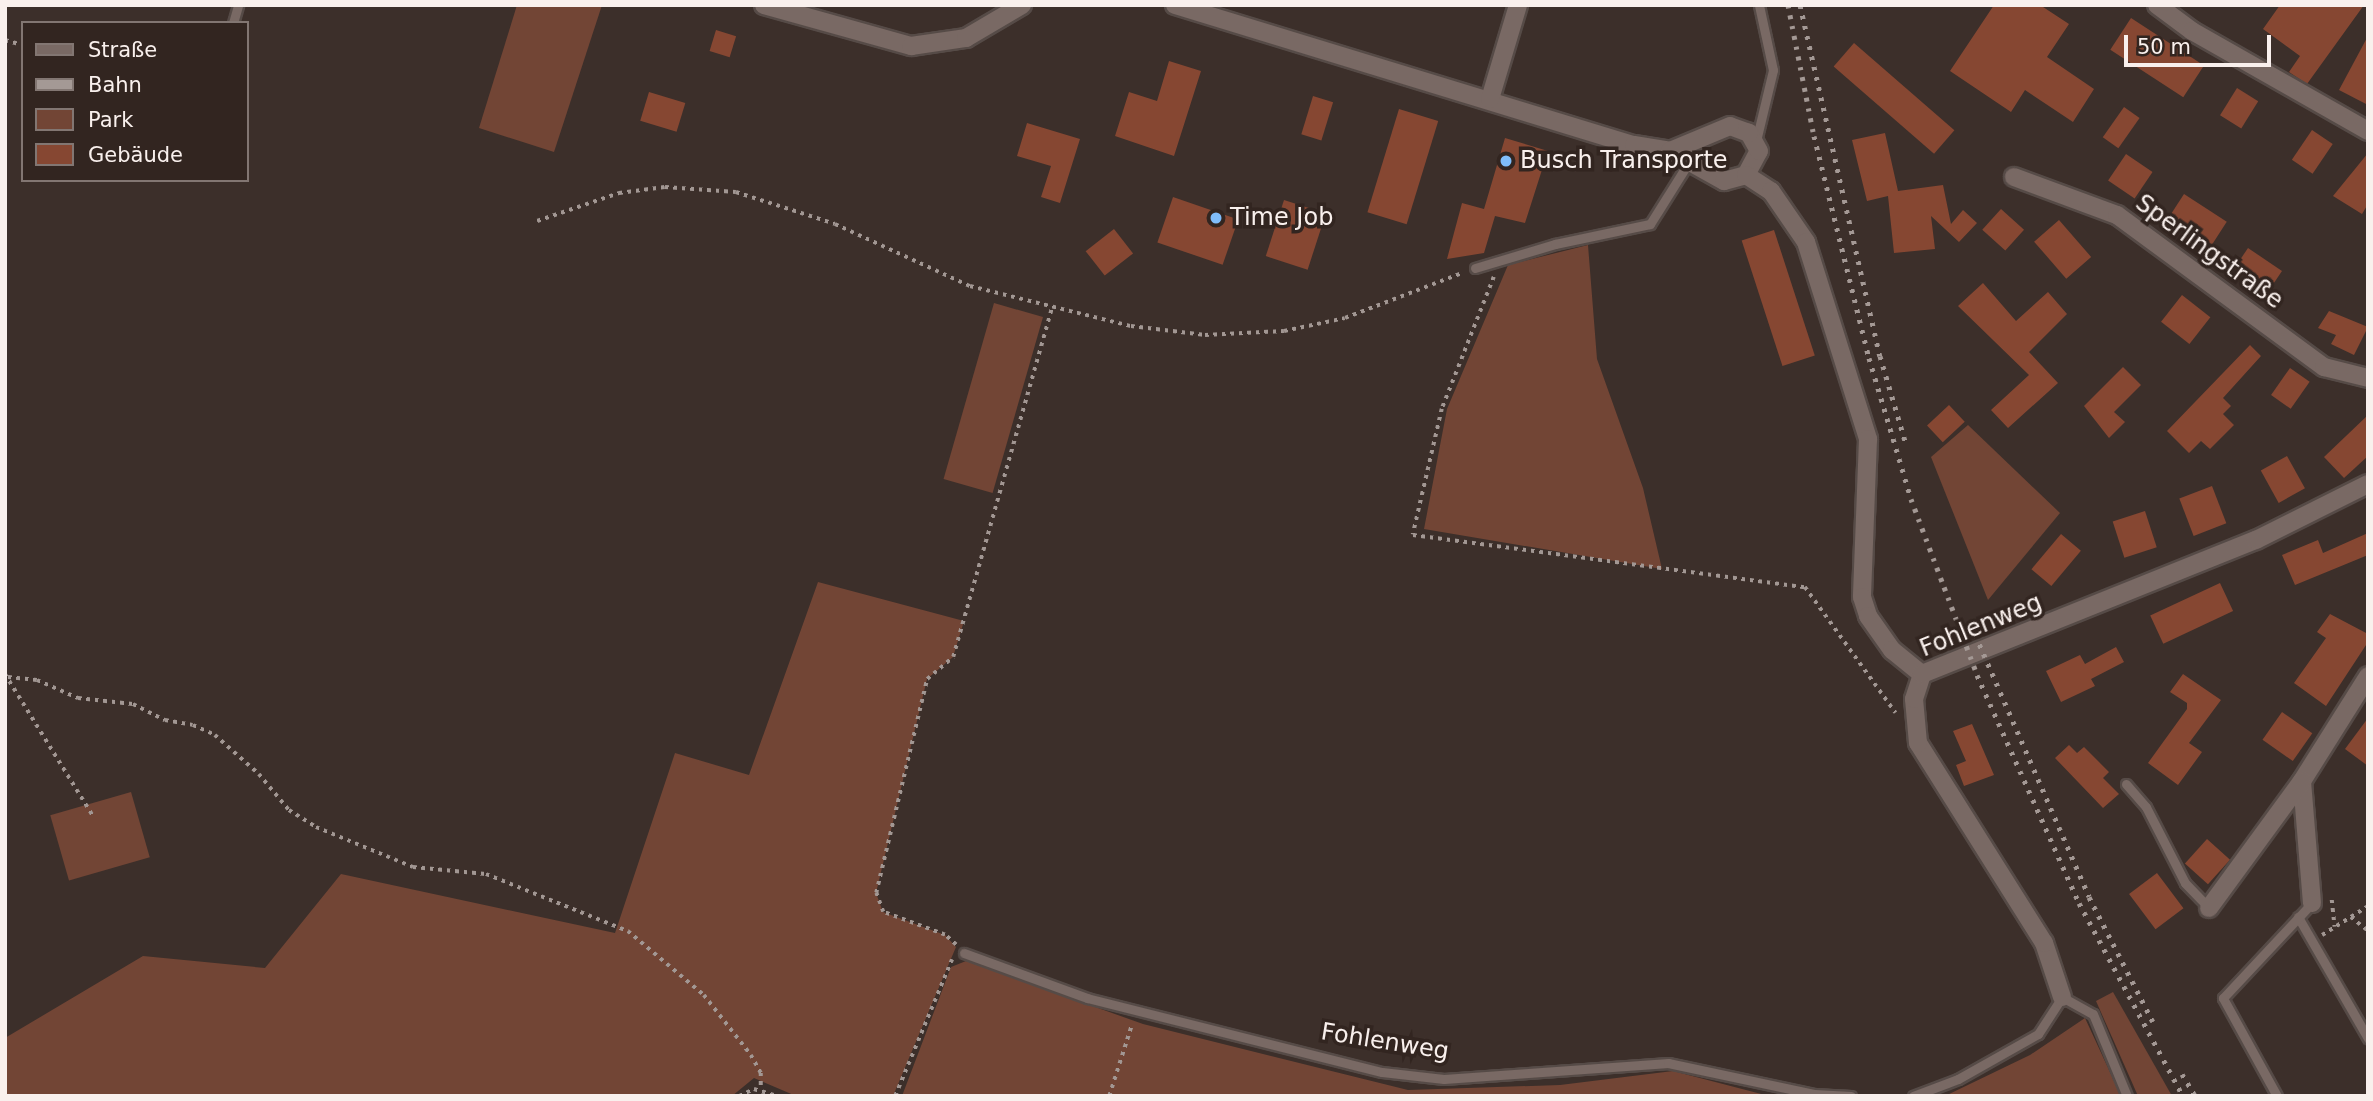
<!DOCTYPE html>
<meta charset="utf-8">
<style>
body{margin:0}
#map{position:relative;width:2373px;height:1101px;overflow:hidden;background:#3c2f2a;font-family:"DejaVu Sans",sans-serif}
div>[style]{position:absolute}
.green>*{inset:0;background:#724535;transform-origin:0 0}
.building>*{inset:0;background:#864732;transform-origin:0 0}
.path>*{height:3.5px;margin-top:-1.75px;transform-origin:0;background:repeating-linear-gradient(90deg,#a29793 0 3.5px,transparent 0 8.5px)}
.roads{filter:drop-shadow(2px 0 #564b47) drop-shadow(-2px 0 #564b47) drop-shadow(0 2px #564b47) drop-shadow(0 -2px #564b47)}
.lane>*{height:9px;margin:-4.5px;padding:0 4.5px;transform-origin:4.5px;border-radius:4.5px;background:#796964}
.street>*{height:18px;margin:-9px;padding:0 9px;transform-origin:9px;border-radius:9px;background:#796964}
.rail>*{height:5px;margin-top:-2.5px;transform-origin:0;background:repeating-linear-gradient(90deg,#a49995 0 3.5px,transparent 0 10.5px)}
.dots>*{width:19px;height:19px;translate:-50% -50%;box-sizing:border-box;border:4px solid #322520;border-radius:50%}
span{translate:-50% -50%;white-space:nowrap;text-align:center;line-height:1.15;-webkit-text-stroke:7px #322520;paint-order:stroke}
.poi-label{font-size:24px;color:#f9f0ed}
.left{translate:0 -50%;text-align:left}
.street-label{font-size:24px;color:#f9f0ed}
.frame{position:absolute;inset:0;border:7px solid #f9f0ed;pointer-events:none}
.legend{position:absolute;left:21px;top:21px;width:228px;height:161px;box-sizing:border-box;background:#322520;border:2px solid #827672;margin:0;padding:9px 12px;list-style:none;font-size:21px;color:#f9f0ed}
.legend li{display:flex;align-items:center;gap:14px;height:35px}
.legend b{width:35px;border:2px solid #827672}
.scale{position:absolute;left:2124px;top:35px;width:147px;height:32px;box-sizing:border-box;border:4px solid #f9f0ed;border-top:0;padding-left:9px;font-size:21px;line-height:24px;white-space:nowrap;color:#f9f0ed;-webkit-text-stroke:5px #322520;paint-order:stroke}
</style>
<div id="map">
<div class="green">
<div style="clip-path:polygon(517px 5px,602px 5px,554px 152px,479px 128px)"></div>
<div style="clip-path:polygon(1588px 245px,1597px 359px,1643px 488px,1662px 569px,1424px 529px,1447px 409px,1508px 265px)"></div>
<div style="left:994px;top:303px;width:51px;height:183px;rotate:16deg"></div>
<div style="clip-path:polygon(1968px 425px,2060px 513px,1988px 600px,1931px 457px)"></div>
<div style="clip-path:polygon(818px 582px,964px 621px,953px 657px,927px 679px,876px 893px,883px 912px,945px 935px,956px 947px,893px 1096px,796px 1096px,754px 1078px,732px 1096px,5px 1096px,5px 1038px,143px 956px,265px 968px,341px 874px,615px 933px,675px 753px,749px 775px)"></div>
<div style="left:131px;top:792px;width:68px;height:84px;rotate:74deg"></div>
<div style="clip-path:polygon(966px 961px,1143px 1024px,1408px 1090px,1560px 1085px,1673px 1071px,1769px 1096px,902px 1096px,951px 967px)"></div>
<div style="clip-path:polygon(2113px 992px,2172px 1096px,2138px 1096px,2096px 1001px)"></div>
<div style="clip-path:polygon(2085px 1018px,2121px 1096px,1945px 1096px,2030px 1055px)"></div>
</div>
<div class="building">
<div style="clip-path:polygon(1994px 5px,2040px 5px,2069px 24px,2047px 57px,2094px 89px,2073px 122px,2025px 90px,2011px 112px,1950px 71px)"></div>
<div style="clip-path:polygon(2280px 5px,2364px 5px,2307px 84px,2289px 72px,2300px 56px,2263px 29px)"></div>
<div style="left:2131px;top:18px;width:87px;height:38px;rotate:33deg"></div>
<div style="left:716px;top:30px;width:21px;height:22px;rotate:17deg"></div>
<div style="clip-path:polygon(2368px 36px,2368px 105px,2339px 90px)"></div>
<div style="left:1854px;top:43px;width:133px;height:31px;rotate:41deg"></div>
<div style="clip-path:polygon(1169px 61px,1201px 71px,1174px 156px,1115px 136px,1129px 92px,1157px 101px)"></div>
<div style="left:2237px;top:88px;width:25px;height:32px;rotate:32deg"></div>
<div style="left:649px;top:92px;width:38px;height:30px;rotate:17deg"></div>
<div style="left:1313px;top:96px;width:21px;height:40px;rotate:17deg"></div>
<div style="left:2124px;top:107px;width:19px;height:37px;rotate:35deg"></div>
<div style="left:1399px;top:109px;width:41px;height:108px;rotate:17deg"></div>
<div style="clip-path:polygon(1027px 123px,1080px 139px,1060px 203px,1041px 197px,1051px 166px,1017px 156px)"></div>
<div style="left:2312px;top:130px;width:25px;height:36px;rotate:34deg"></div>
<div style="clip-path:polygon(1885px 133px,1898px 191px,1943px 185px,1951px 224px,1963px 210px,1977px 223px,1959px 242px,1931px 216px,1935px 249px,1894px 253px,1888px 196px,1867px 201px,1852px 140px)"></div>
<div style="clip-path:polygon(1505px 138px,1548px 151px,1525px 223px,1495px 216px,1484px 253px,1447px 259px,1462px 203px,1484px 209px)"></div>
<div style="clip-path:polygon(2368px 153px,2368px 204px,2362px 214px,2333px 196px)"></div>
<div style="left:2126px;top:154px;width:32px;height:32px;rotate:34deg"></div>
<div style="left:2184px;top:194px;width:51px;height:27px;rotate:33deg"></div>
<div style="left:1173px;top:197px;width:69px;height:48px;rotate:19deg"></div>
<div style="left:1284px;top:200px;width:44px;height:59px;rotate:18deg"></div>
<div style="left:2001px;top:209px;width:31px;height:28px;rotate:42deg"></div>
<div style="left:2059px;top:220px;width:49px;height:33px;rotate:49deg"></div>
<div style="left:1114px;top:229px;width:31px;height:36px;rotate:52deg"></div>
<div style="left:1774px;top:230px;width:132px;height:34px;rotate:72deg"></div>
<div style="left:2248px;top:248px;width:41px;height:25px;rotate:34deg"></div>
<div style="clip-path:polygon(1983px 283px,2016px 321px,2048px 292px,2067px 314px,2029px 352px,2058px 383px,2008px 428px,1991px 410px,2029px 375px,1958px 306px)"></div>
<div style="left:2182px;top:295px;width:36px;height:34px;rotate:38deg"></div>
<div style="clip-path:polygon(2329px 311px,2368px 327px,2354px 355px,2331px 344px,2336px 335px,2318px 328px)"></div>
<div style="clip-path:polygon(2250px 345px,2261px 356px,2223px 398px,2231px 406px,2223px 414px,2234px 425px,2210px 449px,2201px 441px,2189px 453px,2167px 431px)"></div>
<div style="clip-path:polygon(2123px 367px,2141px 385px,2114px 412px,2125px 422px,2109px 438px,2084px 406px)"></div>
<div style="left:2290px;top:368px;width:24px;height:33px;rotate:35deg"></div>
<div style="left:1949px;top:405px;width:23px;height:30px;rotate:47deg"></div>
<div style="clip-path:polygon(2368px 415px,2368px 456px,2344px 478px,2324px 457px)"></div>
<div style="left:2287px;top:456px;width:37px;height:30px;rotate:61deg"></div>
<div style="left:2212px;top:486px;width:40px;height:35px;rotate:69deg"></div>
<div style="left:2145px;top:511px;width:38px;height:34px;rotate:72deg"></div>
<div style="clip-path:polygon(2368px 533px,2368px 555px,2295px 585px,2282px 555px,2318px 540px,2323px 553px)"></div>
<div style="left:2061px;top:534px;width:26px;height:46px;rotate:40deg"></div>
<div style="left:2220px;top:583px;width:31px;height:77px;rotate:65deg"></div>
<div style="clip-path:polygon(2330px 614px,2368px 634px,2368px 642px,2326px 706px,2294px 683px,2326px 638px,2317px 632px)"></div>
<div style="clip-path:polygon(2116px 647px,2124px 662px,2091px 679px,2095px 686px,2061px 702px,2046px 671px,2080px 655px,2085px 664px)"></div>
<div style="clip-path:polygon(2183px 674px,2221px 700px,2189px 743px,2202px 752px,2178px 785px,2148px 763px,2187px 709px,2187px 703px,2170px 692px)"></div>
<div style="left:2282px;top:712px;width:37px;height:34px;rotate:35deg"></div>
<div style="clip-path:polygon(2368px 718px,2368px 766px,2345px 749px)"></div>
<div style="clip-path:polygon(1972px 724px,1994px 775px,1964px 786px,1956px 765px,1966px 761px,1953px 731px)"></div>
<div style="clip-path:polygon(2069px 745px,2077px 753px,2084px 747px,2109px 772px,2103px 778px,2119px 794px,2103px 808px,2055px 758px)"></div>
<div style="left:2207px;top:839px;width:31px;height:33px;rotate:42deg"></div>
<div style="left:2157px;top:873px;width:44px;height:35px;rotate:53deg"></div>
</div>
<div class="path">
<div style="left:5px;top:40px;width:19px;rotate:16deg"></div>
<div style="left:537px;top:221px;width:87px;rotate:-18.9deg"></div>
<div style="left:619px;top:193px;width:46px;rotate:-7.4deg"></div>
<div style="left:665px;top:187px;width:71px;rotate:4deg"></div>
<div style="left:736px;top:192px;width:104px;rotate:17.9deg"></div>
<div style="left:835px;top:224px;width:149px;rotate:24.7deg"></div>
<div style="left:970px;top:286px;width:166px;rotate:14deg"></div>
<div style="left:1131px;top:326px;width:75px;rotate:6.9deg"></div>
<div style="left:1205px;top:335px;width:79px;rotate:-2.9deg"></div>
<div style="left:1284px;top:331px;width:62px;rotate:-12deg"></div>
<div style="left:1345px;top:318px;width:125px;rotate:-21deg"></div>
<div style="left:1494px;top:277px;width:142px;rotate:111.5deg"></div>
<div style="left:1442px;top:409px;width:129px;rotate:103deg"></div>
<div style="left:1413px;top:535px;width:395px;rotate:7.6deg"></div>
<div style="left:1805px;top:587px;width:155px;rotate:54.2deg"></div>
<div style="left:5px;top:674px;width:167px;rotate:58.2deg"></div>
<div style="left:8px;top:677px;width:29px;rotate:6deg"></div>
<div style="left:37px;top:680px;width:45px;rotate:23.7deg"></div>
<div style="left:78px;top:698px;width:55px;rotate:6.2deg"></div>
<div style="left:133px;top:704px;width:36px;rotate:27deg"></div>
<div style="left:165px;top:720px;width:28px;rotate:10deg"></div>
<div style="left:193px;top:725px;width:24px;rotate:24deg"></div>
<div style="left:215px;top:735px;width:59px;rotate:41.6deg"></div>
<div style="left:259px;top:774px;width:47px;rotate:50.2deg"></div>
<div style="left:289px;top:810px;width:32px;rotate:32deg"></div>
<div style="left:316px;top:827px;width:105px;rotate:22.4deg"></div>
<div style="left:413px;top:867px;width:73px;rotate:5.5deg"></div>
<div style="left:486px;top:874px;width:153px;rotate:21.9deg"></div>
<div style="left:628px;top:931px;width:99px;rotate:40.1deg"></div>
<div style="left:704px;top:995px;width:76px;rotate:51.9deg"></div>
<div style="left:751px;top:1055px;width:21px;rotate:61deg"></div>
<div style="left:761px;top:1073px;width:17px;rotate:90deg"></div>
<div style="left:2332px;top:900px;width:27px;rotate:84deg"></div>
<div style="left:2351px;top:917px;width:22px;rotate:39deg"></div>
<div style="left:2322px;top:935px;width:54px;rotate:-32.2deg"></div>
<div style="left:956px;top:945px;width:15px;rotate:-138deg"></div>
<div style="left:945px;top:935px;width:66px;rotate:-159.6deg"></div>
<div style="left:883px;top:912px;width:20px;rotate:-110deg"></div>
<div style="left:876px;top:893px;width:220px;rotate:-76.6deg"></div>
<div style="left:927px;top:679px;width:34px;rotate:-40deg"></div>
<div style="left:953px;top:657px;width:363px;rotate:-74.2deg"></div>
<div style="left:739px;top:1096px;width:17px;rotate:-25deg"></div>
<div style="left:754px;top:1089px;width:24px;rotate:17deg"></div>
<div style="left:895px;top:1096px;width:148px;rotate:-67.4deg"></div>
<div style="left:1109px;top:1096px;width:76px;rotate:-72.3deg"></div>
</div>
<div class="roads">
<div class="lane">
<div style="left:233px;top:23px;width:19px;rotate:-74deg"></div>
<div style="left:1756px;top:141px;width:73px;rotate:-76.5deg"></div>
<div style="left:1773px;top:70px;width:66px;rotate:-102.2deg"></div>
<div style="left:1475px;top:268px;width:84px;rotate:-16.7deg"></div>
<div style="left:1555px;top:244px;width:97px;rotate:-11.9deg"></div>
<div style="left:1650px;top:224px;width:70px;rotate:-57.9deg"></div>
<div style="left:2126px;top:784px;width:30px;rotate:49deg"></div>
<div style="left:2146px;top:807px;width:85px;rotate:62.8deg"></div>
<div style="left:2185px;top:883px;width:35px;rotate:46deg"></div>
<div style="left:2298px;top:917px;width:140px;rotate:60deg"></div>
<div style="left:964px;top:953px;width:131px;rotate:20.1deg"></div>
<div style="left:1087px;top:998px;width:304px;rotate:14.1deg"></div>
<div style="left:1382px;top:1072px;width:62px;rotate:6.4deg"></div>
<div style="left:1444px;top:1079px;width:225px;rotate:-4.1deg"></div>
<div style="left:1668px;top:1063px;width:149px;rotate:12deg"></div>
<div style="left:1814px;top:1094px;width:37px;rotate:3deg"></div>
<div style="left:1913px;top:1096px;width:48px;rotate:-20.7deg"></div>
<div style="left:1958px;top:1079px;width:92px;rotate:-29.4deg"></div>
<div style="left:2038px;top:1034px;width:44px;rotate:-57deg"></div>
<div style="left:2062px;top:997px;width:35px;rotate:29deg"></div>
<div style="left:2093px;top:1014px;width:89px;rotate:67.5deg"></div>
<div style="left:2277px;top:1096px;width:112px;rotate:-118.9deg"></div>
<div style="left:2223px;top:998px;width:130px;rotate:-46.9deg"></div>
</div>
<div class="street">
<div style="left:764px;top:5px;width:153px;rotate:15.6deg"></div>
<div style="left:911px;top:46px;width:56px;rotate:-8.3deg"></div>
<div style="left:966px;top:38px;width:65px;rotate:-30.5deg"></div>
<div style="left:1175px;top:5px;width:480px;rotate:17deg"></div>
<div style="left:1634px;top:145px;width:36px;rotate:9deg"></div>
<div style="left:1670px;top:151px;width:62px;rotate:29.1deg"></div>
<div style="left:1724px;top:181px;width:23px;rotate:-15deg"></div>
<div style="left:1746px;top:175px;width:27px;rotate:-62deg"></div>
<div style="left:1759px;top:151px;width:21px;rotate:-119deg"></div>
<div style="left:1749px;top:133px;width:20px;rotate:-160deg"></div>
<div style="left:1730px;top:126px;width:65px;rotate:157.4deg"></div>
<div style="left:2157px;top:5px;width:44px;rotate:36.6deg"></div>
<div style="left:2192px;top:31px;width:202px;rotate:29.6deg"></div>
<div style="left:1490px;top:99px;width:98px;rotate:-73.4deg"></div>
<div style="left:1746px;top:175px;width:30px;rotate:33deg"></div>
<div style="left:1771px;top:191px;width:62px;rotate:55.5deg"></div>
<div style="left:1806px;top:242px;width:207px;rotate:72.5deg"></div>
<div style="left:1868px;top:439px;width:158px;rotate:92.2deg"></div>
<div style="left:1862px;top:597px;width:20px;rotate:72deg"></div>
<div style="left:1868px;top:616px;width:42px;rotate:54.8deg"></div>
<div style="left:1892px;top:650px;width:38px;rotate:39deg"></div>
<div style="left:2014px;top:177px;width:110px;rotate:20.3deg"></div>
<div style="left:2117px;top:215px;width:257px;rotate:36.3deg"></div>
<div style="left:2324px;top:367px;width:45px;rotate:14deg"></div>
<div style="left:2312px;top:903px;width:122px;rotate:-94.7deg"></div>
<div style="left:2302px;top:781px;width:124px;rotate:-57.8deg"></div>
<div style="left:2209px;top:908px;width:157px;rotate:-53.8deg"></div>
<div style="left:2062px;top:997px;width:57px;rotate:-108.4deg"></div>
<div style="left:2044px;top:943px;width:236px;rotate:-122.2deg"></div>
<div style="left:1918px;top:743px;width:44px;rotate:-95.2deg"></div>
<div style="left:1914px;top:699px;width:26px;rotate:-72deg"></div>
<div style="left:1922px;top:674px;width:360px;rotate:-21.9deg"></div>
<div style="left:2256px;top:540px;width:125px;rotate:-26.6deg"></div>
</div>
</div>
<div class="rail">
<div style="left:1788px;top:5px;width:134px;rotate:78.8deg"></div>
<div style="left:1814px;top:136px;width:229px;rotate:76.1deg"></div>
<div style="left:1869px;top:358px;width:147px;rotate:73.4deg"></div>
<div style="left:1911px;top:499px;width:188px;rotate:69.4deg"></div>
<div style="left:1977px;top:675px;width:250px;rotate:65.9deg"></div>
<div style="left:2079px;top:903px;width:219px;rotate:61.7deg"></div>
<div style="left:1800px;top:5px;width:360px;rotate:77.2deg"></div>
<div style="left:1880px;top:356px;width:89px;rotate:73.6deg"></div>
<div style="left:1971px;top:625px;width:296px;rotate:66.5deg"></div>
<div style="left:2089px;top:897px;width:140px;rotate:62.9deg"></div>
<div style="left:2182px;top:1074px;width:26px;rotate:59deg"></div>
</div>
<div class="dots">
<div style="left:1506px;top:161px;background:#80bdfa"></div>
<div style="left:1216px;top:218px;background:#80bdfa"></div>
</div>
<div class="poi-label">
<span class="left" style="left:1520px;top:161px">Busch Transporte</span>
<span class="left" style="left:1230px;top:218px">Time Job</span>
</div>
<div class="street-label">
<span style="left:2209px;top:252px;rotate:36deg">Sperlingstraße</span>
<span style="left:1981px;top:626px;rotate:-22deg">Fohlenweg</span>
<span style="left:1385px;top:1042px;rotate:9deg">Fohlenweg</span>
</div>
<div class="frame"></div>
<ul class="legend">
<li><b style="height:9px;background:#796964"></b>Straße</li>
<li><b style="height:9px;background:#a49995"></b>Bahn</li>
<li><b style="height:19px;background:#724535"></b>Park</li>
<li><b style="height:19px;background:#864732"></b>Gebäude</li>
</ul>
<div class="scale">50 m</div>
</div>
